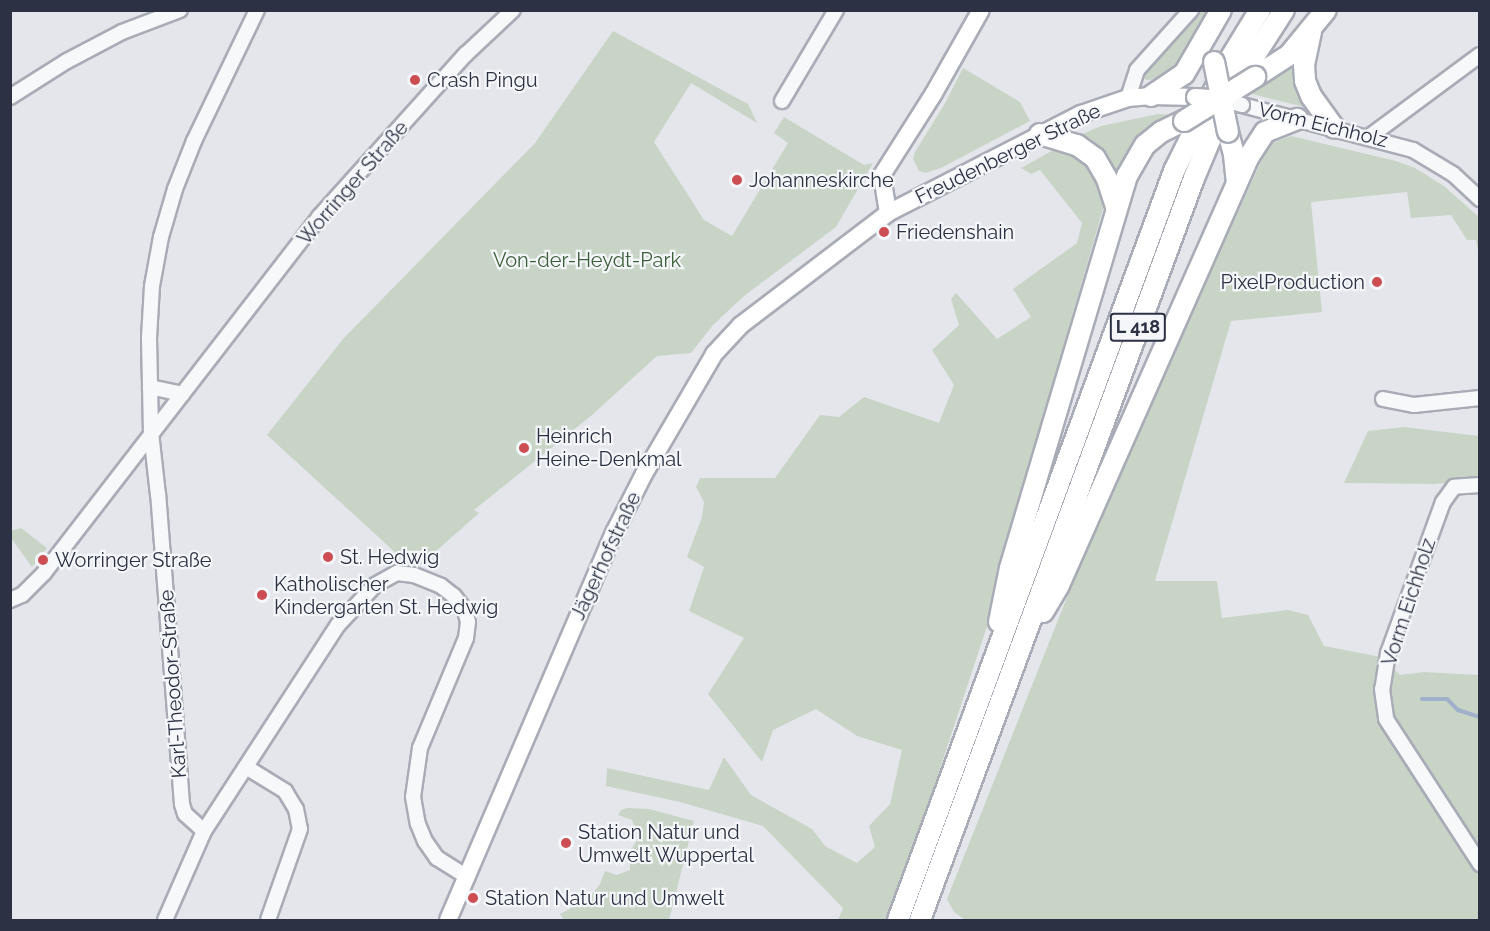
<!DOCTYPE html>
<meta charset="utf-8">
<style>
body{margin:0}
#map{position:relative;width:1490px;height:931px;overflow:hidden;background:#e4e6ec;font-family:Raleway,sans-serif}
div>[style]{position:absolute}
.green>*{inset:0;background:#c8d5c6}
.stream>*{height:4px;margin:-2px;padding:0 2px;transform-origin:2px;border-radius:2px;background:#a0b0ca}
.roads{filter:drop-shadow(2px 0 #a9acb6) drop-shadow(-2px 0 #a9acb6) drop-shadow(0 2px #a9acb6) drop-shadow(0 -2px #a9acb6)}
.minor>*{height:14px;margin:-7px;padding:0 7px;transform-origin:7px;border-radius:7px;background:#f7f8fa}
.major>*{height:16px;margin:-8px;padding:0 8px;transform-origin:8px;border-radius:8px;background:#fff}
.highway>*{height:20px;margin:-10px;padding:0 10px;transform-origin:10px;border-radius:10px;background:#fff}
.bridges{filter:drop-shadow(2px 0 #a9acb6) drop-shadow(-2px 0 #a9acb6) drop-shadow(0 2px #a9acb6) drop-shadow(0 -2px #a9acb6)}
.minor-bridge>*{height:14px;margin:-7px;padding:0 7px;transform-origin:7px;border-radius:7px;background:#f7f8fa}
.major-bridge>*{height:16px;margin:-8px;padding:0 8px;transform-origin:8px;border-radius:8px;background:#fff}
.highway-bridge>*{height:20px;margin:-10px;padding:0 10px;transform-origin:10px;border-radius:10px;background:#fff}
.dots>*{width:16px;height:16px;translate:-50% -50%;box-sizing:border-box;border:3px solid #f4f6f9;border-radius:50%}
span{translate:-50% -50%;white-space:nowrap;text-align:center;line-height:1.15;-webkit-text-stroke:4.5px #f4f6f9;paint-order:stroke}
.shield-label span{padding:2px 4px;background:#f4f6f9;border:2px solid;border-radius:4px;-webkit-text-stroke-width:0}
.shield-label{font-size:18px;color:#2c3244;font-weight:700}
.poi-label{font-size:20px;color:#2c3244}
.left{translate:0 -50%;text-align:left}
.right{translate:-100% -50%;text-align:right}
.street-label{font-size:20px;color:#2c3244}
.park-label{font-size:20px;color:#3c6039}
.frame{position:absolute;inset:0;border:12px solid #2c3244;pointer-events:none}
</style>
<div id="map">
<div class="green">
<div style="clip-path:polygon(1199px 11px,1213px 11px,1183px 67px,1166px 79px,1146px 80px,1142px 74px)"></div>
<div style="clip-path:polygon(613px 31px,748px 104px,757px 123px,691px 83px,654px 142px,704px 220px,732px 236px,788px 143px,774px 133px,784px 117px,864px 165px,873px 163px,836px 227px,744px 296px,713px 325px,691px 353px,657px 356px,592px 415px,474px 510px,479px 513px,417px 568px,409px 565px,267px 435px,343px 339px,535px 143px)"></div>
<div style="clip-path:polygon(1299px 55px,1313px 109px,1248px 93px,1251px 86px)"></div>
<div style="clip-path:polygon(963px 68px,1020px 102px,1030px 121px,941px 168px,925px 173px,919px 171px,913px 159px,915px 152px,944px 105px)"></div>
<div style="clip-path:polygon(1158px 114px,1180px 115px,1119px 181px,1079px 138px,1080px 135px,1101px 126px)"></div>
<div style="clip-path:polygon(1291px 136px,1396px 161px,1415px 168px,1444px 186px,1479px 217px,1479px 255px,1476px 240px,1467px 240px,1451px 215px,1411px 218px,1407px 192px,1311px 202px,1322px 312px,1231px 321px,1155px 581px,1217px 581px,1222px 618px,1288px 610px,1308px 615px,1324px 646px,1381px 657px,1400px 675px,1424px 672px,1479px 675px,1479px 920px,965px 920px,954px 912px,947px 899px,1097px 522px,1269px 144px)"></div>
<div style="clip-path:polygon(1057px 148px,1091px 160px,1105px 202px,1052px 386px,1003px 578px,890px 920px,838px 920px,843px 908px,763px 826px,680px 802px,606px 786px,607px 768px,709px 790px,724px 757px,751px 795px,812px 829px,825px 846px,857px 863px,875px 847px,869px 826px,890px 804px,902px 750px,857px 736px,816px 709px,773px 730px,762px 762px,708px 694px,744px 638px,689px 611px,704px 567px,687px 557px,702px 517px,704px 502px,696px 487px,700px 478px,775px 478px,820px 415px,839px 417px,864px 397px,939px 423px,954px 385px,932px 350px,959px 325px,951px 299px,956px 293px,997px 339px,1031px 317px,1013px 289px,1077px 243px,1082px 223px,1040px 170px,1031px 174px,1021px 168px)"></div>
<div style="clip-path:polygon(1404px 427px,1479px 436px,1479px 480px,1433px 484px,1344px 483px,1368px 431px)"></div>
<div style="clip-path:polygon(21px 528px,47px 548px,32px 567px,11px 538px,11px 531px)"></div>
<div style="clip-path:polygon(627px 808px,649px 809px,694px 821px,669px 920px,564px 920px,560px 914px,588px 899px,600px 884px,605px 871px,617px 875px,630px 870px,630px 852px,638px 838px,637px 832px,632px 820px,618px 815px,621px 810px)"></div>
</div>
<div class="stream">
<div style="left:1422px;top:699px;width:25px"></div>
<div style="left:1447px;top:699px;width:16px;rotate:45deg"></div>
<div style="left:1458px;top:710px;width:23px;rotate:18deg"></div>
</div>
<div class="roads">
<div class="minor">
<div style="left:10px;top:97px;width:67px;rotate:-32.3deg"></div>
<div style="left:67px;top:61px;width:62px;rotate:-27.8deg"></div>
<div style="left:122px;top:32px;width:62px;rotate:-20.8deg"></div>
<div style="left:1128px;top:98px;width:29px;rotate:-72deg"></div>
<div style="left:1137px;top:70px;width:81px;rotate:-48deg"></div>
<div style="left:782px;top:101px;width:106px;rotate:-59.3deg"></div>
<div style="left:1242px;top:105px;width:177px;rotate:14.7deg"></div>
<div style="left:1413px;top:150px;width:47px;rotate:31deg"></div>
<div style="left:1453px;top:174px;width:37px;rotate:43deg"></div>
<div style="left:1369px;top:137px;width:138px;rotate:-36.5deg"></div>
<div style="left:150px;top:387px;width:33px;rotate:12deg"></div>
<div style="left:1383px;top:399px;width:32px;rotate:11deg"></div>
<div style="left:1414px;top:405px;width:66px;rotate:-6.1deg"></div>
<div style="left:1480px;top:485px;width:26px;rotate:176deg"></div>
<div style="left:1454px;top:487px;width:19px;rotate:126deg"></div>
<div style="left:1443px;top:502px;width:161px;rotate:110deg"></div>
<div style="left:1388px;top:653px;width:36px;rotate:99deg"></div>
<div style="left:1382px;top:689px;width:30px;rotate:82deg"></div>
<div style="left:1386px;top:719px;width:173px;rotate:57deg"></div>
<div style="left:10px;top:600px;width:13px;rotate:-23deg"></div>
<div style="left:22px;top:595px;width:31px;rotate:-45deg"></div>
<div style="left:44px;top:573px;width:450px;rotate:-52.3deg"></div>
<div style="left:319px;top:217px;width:219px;rotate:-48deg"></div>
<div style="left:466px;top:54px;width:64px;rotate:-43.1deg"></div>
<div style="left:246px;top:767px;width:46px;rotate:31.6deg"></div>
<div style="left:285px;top:791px;width:21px;rotate:59deg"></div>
<div style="left:296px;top:809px;width:20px;rotate:79deg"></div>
<div style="left:300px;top:829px;width:96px;rotate:109.4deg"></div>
<div style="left:204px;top:831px;width:25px;rotate:-138deg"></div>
<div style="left:185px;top:814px;width:10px;rotate:-107deg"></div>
<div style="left:182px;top:804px;width:310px;rotate:-94.4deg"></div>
<div style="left:158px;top:495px;width:62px;rotate:-96.4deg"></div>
<div style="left:151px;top:433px;width:95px;rotate:-91.2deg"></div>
<div style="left:149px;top:338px;width:52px;rotate:-86.7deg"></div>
<div style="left:152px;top:286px;width:50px;rotate:-79.6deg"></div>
<div style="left:161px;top:237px;width:50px;rotate:-73.7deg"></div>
<div style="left:175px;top:189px;width:52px;rotate:-68.4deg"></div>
<div style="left:194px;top:141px;width:145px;rotate:-64.3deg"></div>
<div style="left:165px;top:920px;width:97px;rotate:-66.3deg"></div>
<div style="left:204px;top:831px;width:246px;rotate:-57deg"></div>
<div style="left:338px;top:625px;width:54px;rotate:-47.2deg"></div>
<div style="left:375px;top:585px;width:25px;rotate:-29deg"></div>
<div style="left:397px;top:573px;width:17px;rotate:7deg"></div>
<div style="left:414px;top:575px;width:29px;rotate:22deg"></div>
<div style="left:441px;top:586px;width:16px;rotate:38deg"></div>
<div style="left:454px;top:596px;width:18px;rotate:52deg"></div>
<div style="left:465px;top:610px;width:12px;rotate:76deg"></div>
<div style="left:468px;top:622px;width:16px;rotate:97deg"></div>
<div style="left:466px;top:638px;width:119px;rotate:112.7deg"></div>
<div style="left:420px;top:748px;width:49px;rotate:98.1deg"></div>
<div style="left:413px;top:797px;width:27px;rotate:80deg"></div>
<div style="left:418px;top:824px;width:18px;rotate:68deg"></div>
<div style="left:425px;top:841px;width:21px;rotate:55deg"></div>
<div style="left:437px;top:858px;width:36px;rotate:32deg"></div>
</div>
<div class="major">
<div style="left:888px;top:213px;width:38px;rotate:-99deg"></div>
<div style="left:882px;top:175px;width:97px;rotate:-57.6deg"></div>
<div style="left:934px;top:93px;width:95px;rotate:-60.5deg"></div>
<div style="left:448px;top:920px;width:423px;rotate:-66.8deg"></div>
<div style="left:615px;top:531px;width:64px;rotate:-63deg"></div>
<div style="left:644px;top:474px;width:139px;rotate:-59.7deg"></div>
<div style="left:714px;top:354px;width:40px;rotate:-47deg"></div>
<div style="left:741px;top:325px;width:185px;rotate:-37.3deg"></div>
<div style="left:888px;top:213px;width:217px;rotate:-27.2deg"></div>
<div style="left:1081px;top:114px;width:50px;rotate:-18.8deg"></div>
<div style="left:1128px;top:98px;width:23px;rotate:-5deg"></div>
<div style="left:1151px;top:96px;width:44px;rotate:1.3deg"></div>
</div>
<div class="highway">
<div style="left:1311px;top:32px;width:34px;rotate:102deg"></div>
<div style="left:1304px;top:65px;width:16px;rotate:86deg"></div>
<div style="left:1305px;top:81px;width:16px;rotate:68deg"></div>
<div style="left:1311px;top:96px;width:39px;rotate:54deg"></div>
<div style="left:1255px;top:77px;width:40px;rotate:-32.9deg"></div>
<div style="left:1289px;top:55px;width:58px;rotate:-50.6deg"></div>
<div style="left:1151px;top:96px;width:40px;rotate:-34deg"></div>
<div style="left:1184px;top:74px;width:74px;rotate:-60deg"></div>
<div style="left:1228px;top:132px;width:24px;rotate:75deg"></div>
<div style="left:1234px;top:155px;width:27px;rotate:84deg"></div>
<div style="left:1040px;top:134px;width:39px;rotate:17deg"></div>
<div style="left:1077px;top:145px;width:22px;rotate:36deg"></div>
<div style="left:1095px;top:158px;width:24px;rotate:60deg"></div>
<div style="left:1107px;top:179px;width:29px;rotate:72deg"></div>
<div style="left:1043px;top:612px;width:31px;rotate:-59deg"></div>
<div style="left:1059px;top:585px;width:467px;rotate:-66.1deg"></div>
<div style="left:1248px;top:158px;width:31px;rotate:-57deg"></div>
<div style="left:1265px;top:132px;width:35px;rotate:-22deg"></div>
<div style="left:999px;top:622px;width:55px;rotate:-78.5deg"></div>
<div style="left:1010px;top:568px;width:409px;rotate:-73.4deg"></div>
<div style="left:1127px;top:176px;width:36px;rotate:-60deg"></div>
<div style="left:1145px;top:145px;width:21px;rotate:-39deg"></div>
<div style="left:1161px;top:132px;width:25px;rotate:-26deg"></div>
<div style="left:898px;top:920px;width:798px;rotate:-69.77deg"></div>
<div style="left:1174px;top:171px;width:122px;rotate:-63.6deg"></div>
<div style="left:1228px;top:62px;width:61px;rotate:-58.4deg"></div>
<div style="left:920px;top:920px;width:791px;rotate:-69.73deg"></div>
<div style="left:1194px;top:178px;width:49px;rotate:-67.1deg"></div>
<div style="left:1213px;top:133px;width:72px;rotate:-62.7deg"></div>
<div style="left:1246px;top:69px;width:70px;rotate:-57.2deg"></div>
</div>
</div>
<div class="bridges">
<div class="minor-bridge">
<div style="left:1221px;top:99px;width:22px;rotate:16deg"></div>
</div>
<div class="major-bridge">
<div style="left:1195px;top:97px;width:26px;rotate:4deg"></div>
</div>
<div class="highway-bridge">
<div style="left:1214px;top:62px;width:71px;rotate:78.7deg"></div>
<div style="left:1184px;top:121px;width:84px;rotate:-31.8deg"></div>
</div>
</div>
<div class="dots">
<div style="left:415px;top:80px;background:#cc4e52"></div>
<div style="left:737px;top:180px;background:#cc4e52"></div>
<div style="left:884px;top:232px;background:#cc4e52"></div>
<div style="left:1377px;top:282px;background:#cc4e52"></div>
<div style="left:524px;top:448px;background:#cc4e52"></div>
<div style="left:328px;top:557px;background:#cc4e52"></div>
<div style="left:43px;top:560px;background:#cc4e52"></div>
<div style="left:262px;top:595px;background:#cc4e52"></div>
<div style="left:566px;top:843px;background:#cc4e52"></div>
<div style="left:473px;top:898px;background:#cc4e52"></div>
</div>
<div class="shield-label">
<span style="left:1138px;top:327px">L 418</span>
</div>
<div class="poi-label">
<span class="left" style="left:427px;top:80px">Crash Pingu</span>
<span class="left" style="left:749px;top:180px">Johanneskirche</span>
<span class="left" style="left:896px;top:232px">Friedenshain</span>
<span class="right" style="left:1365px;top:282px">PixelProduction</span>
<span class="left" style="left:536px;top:448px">Heinrich<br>Heine-Denkmal</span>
<span class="left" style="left:340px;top:557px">St. Hedwig</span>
<span class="left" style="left:55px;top:560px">Worringer Straße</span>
<span class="left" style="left:274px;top:596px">Katholischer<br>Kindergarten St. Hedwig</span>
<span class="left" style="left:578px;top:844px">Station Natur und<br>Umwelt Wuppertal</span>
<span class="left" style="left:485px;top:898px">Station Natur und Umwelt</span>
</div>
<div class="street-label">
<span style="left:1323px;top:125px;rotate:14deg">Vorm Eichholz</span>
<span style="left:1008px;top:154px;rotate:-26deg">Freudenberger Straße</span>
<span style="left:353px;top:183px;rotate:-49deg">Worringer Straße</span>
<span style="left:606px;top:556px;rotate:-65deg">Jägerhofstraße</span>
<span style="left:1409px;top:602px;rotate:-72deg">Vorm Eichholz</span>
<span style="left:173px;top:684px;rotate:-94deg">Karl-Theodor-Straße</span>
</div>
<div class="park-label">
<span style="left:587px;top:260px">Von-der-Heydt-Park</span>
</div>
<div class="frame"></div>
</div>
